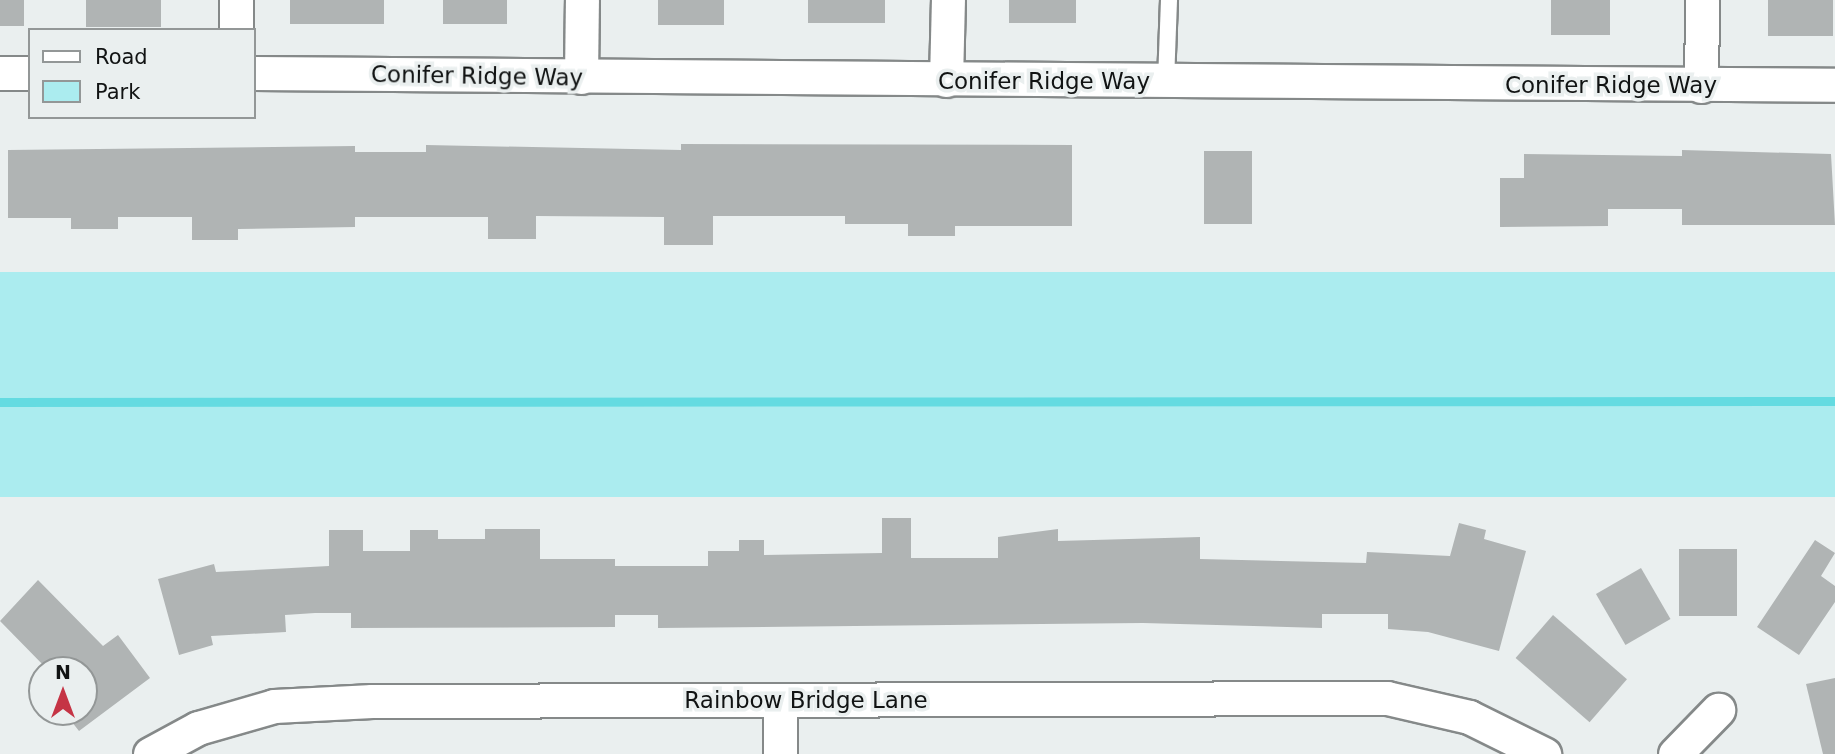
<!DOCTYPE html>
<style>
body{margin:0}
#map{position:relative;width:1835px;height:754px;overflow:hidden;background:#eaefef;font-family:"DejaVu Sans",sans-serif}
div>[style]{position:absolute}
.green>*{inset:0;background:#abecef;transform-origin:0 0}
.stream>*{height:9px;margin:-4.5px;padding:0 4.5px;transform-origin:4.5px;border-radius:4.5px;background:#64dbe1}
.building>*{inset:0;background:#b0b4b4;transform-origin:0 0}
.roads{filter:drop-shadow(2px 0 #858989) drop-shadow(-2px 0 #858989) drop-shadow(0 2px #858989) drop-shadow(0 -2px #858989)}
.lane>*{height:16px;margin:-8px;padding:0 8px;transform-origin:8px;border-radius:8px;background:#fff}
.street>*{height:33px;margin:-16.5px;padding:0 16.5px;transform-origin:16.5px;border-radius:16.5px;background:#fff}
span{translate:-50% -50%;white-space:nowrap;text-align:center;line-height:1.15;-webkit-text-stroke:7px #eaefef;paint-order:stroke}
.street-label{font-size:23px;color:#111313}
.legend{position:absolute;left:28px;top:28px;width:228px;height:91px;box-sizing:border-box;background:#eaefef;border:2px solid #939797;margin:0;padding:9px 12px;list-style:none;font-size:21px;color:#111313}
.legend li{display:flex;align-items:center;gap:14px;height:35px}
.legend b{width:35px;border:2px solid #939797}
.north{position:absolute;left:28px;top:656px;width:70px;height:70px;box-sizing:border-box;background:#eaefef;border:2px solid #939797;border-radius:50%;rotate:0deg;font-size:19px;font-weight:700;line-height:28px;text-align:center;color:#111313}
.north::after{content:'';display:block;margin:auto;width:24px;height:32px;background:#c53445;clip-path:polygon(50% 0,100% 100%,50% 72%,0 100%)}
</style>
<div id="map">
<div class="green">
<div style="left:0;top:272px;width:1835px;height:225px"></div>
</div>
<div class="stream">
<div style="left:0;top:402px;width:1835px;rotate:-0.03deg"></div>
</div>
<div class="building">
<div style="left:0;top:0;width:24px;height:26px"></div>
<div style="left:86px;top:0;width:75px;height:27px"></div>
<div style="left:290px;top:0;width:94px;height:24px"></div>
<div style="left:443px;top:0;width:64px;height:24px"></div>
<div style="left:658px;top:0;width:66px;height:25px"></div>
<div style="left:808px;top:0;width:77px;height:23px"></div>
<div style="left:1009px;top:0;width:67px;height:23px"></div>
<div style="left:1551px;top:0;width:59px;height:35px"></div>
<div style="left:1768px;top:0;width:65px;height:36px"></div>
<div style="clip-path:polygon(681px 144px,1072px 145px,1072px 226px,955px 226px,955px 236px,908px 236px,908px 224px,845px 224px,845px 216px,713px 216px,713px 245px,664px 245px,664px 217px,536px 216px,536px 239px,488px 239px,488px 217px,355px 217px,355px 227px,238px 229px,238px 240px,192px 240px,192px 217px,118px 217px,118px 229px,71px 229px,71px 218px,8px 218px,8px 150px,355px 146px,355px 152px,426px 152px,426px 145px,681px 150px)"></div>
<div style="clip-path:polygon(1682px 150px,1831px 154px,1835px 225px,1682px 225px,1682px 209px,1608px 209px,1608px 226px,1500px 227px,1500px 178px,1524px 178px,1524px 154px,1682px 156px)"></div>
<div style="left:1204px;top:151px;width:48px;height:73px"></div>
<div style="clip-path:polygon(882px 518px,911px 518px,911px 558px,998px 558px,998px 537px,1058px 529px,1058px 541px,1200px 537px,1200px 559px,1366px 563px,1367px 552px,1450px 556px,1459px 523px,1486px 530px,1484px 539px,1526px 551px,1499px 651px,1428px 632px,1388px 629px,1388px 614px,1322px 614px,1322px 628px,1143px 623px,658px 628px,658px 615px,615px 615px,615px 627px,351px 628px,351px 613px,315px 613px,285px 615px,286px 632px,211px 636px,213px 645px,179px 655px,158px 579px,214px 564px,216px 572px,329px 566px,329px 530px,363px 530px,363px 551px,410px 551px,410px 530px,438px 530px,438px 539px,485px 539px,485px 529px,540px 529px,540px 559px,615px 559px,615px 566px,708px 566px,708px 551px,739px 551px,739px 540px,764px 540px,764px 555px,882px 553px)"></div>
<div style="clip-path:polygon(1815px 540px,1835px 553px,1821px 576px,1835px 586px,1835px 602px,1799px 655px,1757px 627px)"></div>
<div style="left:1679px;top:549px;width:58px;height:67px"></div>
<div style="left:1641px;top:568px;width:59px;height:52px;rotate:60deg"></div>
<div style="clip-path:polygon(38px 580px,103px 646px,118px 635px,150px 678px,79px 731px,64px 712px,84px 712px,84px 670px,48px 670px,0 621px)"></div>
<div style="left:1553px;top:615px;width:98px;height:57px;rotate:41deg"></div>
<div style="clip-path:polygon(1835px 678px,1835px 754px,1823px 754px,1806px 684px)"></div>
</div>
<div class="roads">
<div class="lane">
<div style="left:1166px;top:82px;width:82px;rotate:-87.9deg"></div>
</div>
<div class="street">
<div style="left:236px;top:0;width:30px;rotate:90deg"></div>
<div style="left:0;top:73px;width:30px"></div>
<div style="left:254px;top:73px;width:1581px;rotate:0.43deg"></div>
<div style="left:581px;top:77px;width:77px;rotate:-89.3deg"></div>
<div style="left:946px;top:80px;width:80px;rotate:-88.6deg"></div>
<div style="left:1701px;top:86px;width:86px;rotate:-89.3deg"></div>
<div style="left:780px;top:700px;width:54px;rotate:90deg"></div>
<div style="left:150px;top:754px;width:55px;rotate:-28.4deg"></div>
<div style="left:198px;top:728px;width:79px;rotate:-16.1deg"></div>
<div style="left:274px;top:706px;width:98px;rotate:-2.9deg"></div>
<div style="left:372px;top:701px;width:1015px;rotate:-0.17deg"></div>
<div style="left:1387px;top:698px;width:84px;rotate:13deg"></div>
<div style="left:1469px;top:717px;width:84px;rotate:26.3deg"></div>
<div style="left:1675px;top:754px;width:62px;rotate:-45.7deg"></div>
</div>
</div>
<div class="street-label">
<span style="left:477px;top:76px;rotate:1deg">Conifer Ridge Way</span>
<span style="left:1044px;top:81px">Conifer Ridge Way</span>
<span style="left:1611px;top:85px">Conifer Ridge Way</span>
<span style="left:806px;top:700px">Rainbow Bridge Lane</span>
</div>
<ul class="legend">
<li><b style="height:9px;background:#fff"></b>Road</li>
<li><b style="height:19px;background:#abecef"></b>Park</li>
</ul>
<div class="north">N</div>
</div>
